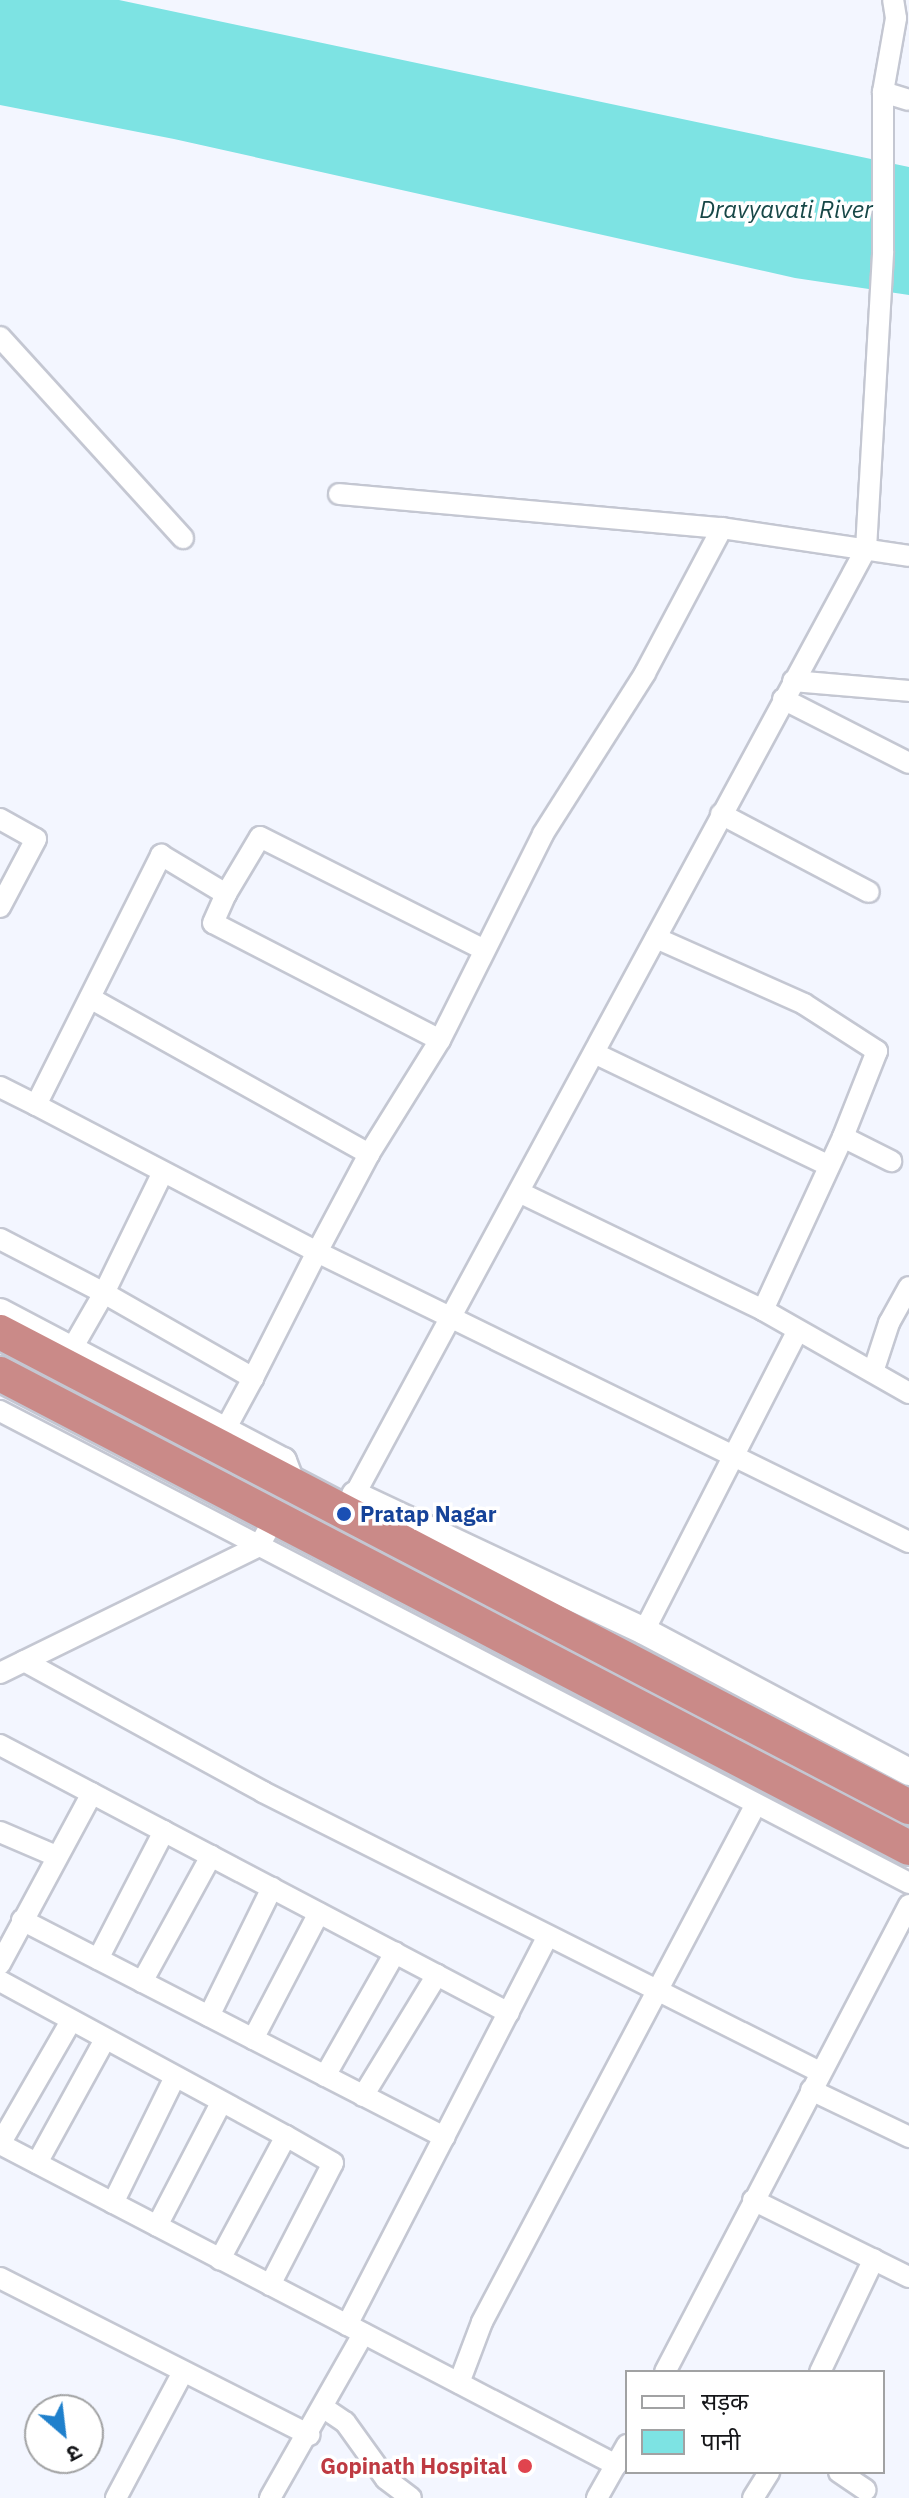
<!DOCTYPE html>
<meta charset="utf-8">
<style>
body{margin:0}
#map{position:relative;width:909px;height:2498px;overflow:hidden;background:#f3f6ff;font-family:"IBM Plex Sans","Noto Sans Devanagari",sans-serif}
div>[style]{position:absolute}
.water>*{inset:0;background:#7de3e3}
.roads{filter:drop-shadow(2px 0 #c4c7d2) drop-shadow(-2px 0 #c4c7d2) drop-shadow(0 2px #c4c7d2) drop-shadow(0 -2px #c4c7d2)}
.minor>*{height:20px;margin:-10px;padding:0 10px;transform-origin:10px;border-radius:10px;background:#fff}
.tertiary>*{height:26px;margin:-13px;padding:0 13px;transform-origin:13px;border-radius:13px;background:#fff}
.trunk>*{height:34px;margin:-17px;padding:0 17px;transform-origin:17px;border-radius:17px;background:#ca8a88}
.dots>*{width:22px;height:22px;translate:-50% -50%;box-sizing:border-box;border:4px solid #fff;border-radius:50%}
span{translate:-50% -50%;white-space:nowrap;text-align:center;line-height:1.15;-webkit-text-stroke:7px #fff;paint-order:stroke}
.transit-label{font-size:22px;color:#164399;font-weight:700}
.left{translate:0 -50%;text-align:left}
.health-label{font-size:22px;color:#be3a42;font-weight:700}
.right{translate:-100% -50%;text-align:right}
.water-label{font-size:24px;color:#174747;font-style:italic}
.legend{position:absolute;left:625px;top:2370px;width:260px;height:104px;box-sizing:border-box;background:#fff;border:2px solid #a1a2a3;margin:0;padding:10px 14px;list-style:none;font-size:24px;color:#151619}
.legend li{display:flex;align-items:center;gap:16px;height:40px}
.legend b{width:40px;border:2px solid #a1a2a3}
.north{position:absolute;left:24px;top:2394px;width:80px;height:80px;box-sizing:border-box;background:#fff;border:2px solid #a1a2a3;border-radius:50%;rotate:152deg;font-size:22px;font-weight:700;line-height:32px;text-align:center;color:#151619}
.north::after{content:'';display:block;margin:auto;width:28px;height:36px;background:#1f80cc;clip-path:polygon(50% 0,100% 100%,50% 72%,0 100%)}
</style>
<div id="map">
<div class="water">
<div style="clip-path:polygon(0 0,119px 0,909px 167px,909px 295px,795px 278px,174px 139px,0 105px)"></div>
</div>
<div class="roads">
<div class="minor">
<div style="left:883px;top:92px;width:27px;rotate:17deg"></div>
<div style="left:0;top:337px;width:272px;rotate:47.7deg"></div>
<div style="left:339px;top:494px;width:385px;rotate:5.1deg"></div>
<div style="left:722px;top:528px;width:189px;rotate:8.5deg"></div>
<div style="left:793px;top:681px;width:116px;rotate:4.9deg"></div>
<div style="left:783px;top:699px;width:141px;rotate:26.9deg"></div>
<div style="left:721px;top:814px;width:167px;rotate:27.8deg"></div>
<div style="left:0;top:819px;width:41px;rotate:29.1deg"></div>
<div style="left:36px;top:839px;width:77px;rotate:117.9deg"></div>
<div style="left:656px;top:938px;width:162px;rotate:24deg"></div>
<div style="left:804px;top:1004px;width:87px;rotate:32.8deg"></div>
<div style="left:877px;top:1051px;width:92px;rotate:111.6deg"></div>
<div style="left:843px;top:1137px;width:54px;rotate:26.6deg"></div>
<div style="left:90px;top:998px;width:320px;rotate:29.2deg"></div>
<div style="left:440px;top:1040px;width:255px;rotate:-152.7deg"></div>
<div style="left:213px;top:923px;width:32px;rotate:-66deg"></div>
<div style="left:226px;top:894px;width:66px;rotate:-59.2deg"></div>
<div style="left:260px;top:837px;width:250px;rotate:26.7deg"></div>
<div style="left:594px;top:1053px;width:259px;rotate:25.6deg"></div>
<div style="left:0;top:1087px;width:40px;rotate:26.6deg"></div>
<div style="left:36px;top:1105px;width:280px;rotate:-63.4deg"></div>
<div style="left:161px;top:855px;width:76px;rotate:31deg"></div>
<div style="left:36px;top:1105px;width:317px;rotate:27.6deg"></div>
<div style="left:317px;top:1252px;width:111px;rotate:-62deg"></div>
<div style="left:369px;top:1154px;width:134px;rotate:-58.1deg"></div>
<div style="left:440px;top:1040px;width:230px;rotate:-63.4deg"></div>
<div style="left:543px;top:834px;width:191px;rotate:-57.6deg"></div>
<div style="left:645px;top:673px;width:164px;rotate:-62deg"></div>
<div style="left:519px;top:1192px;width:271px;rotate:25.8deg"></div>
<div style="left:763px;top:1310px;width:168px;rotate:29.6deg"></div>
<div style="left:0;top:1239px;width:117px;rotate:27.4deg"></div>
<div style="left:104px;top:1293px;width:132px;rotate:-64deg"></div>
<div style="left:763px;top:1310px;width:191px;rotate:-65.2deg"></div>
<div style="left:66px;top:1359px;width:76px;rotate:-60.1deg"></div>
<div style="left:104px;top:1293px;width:172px;rotate:29.7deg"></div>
<div style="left:253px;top:1378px;width:141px;rotate:-63.1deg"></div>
<div style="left:317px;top:1252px;width:659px;rotate:26.1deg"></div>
<div style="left:873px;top:1372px;width:52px;rotate:-71.9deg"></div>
<div style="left:889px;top:1323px;width:41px;rotate:-60.9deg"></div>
<div style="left:0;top:1411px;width:1024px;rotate:27.44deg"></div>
<div style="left:219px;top:1441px;width:72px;rotate:-61.6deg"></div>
<div style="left:348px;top:1507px;width:1089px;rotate:-61.6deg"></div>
<div style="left:866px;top:549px;width:298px;rotate:-86.7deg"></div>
<div style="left:883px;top:251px;width:159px;rotate:-90deg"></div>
<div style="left:883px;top:92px;width:75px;rotate:-80deg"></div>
<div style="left:896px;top:18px;width:18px;rotate:-99deg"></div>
<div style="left:644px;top:1631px;width:336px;rotate:-62.9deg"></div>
<div style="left:24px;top:1661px;width:273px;rotate:28.7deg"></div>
<div style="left:263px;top:1792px;width:623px;rotate:26.69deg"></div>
<div style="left:0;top:1673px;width:288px;rotate:-26.1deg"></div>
<div style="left:259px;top:1546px;width:29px;rotate:-61deg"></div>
<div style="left:0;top:1745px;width:575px;rotate:27.77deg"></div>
<div style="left:0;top:1832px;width:61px;rotate:23.2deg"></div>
<div style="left:22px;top:1920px;width:475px;rotate:27.2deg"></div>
<div style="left:98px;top:1959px;width:144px;rotate:-62.7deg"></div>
<div style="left:0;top:1964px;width:194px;rotate:-61.7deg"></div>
<div style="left:0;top:1981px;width:325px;rotate:28.5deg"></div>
<div style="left:286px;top:2136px;width:140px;rotate:118.2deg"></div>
<div style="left:142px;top:1982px;width:144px;rotate:-61.3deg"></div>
<div style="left:209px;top:2016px;width:143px;rotate:-63.8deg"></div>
<div style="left:253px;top:2039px;width:142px;rotate:-62.4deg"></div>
<div style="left:325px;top:2076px;width:142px;rotate:-60.4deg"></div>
<div style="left:811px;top:2090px;width:109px;rotate:25.6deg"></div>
<div style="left:363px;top:2096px;width:142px;rotate:-58.6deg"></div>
<div style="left:0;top:2144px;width:695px;rotate:27.52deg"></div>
<div style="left:0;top:2144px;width:142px;rotate:-60deg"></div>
<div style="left:37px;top:2163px;width:139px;rotate:-61.2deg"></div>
<div style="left:753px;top:2200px;width:174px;rotate:26.3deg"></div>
<div style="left:113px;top:2203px;width:138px;rotate:-63.8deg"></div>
<div style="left:157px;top:2226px;width:139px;rotate:-62.5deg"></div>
<div style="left:0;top:2278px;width:347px;rotate:26.9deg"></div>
<div style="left:270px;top:2285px;width:137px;rotate:-62.7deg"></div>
<div style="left:333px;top:2163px;width:54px;rotate:-150.1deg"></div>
<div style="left:347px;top:2325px;width:438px;rotate:-62.7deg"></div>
<div style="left:665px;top:2372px;width:527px;rotate:-62.41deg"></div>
<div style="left:820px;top:2372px;width:125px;rotate:-64.5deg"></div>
<div style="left:459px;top:2383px;width:65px;rotate:-69.3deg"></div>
<div style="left:482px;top:2322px;width:586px;rotate:-62.12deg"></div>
<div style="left:324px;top:2408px;width:25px;rotate:34deg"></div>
<div style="left:345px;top:2422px;width:70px;rotate:54.3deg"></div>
<div style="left:386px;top:2479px;width:31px;rotate:37deg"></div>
<div style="left:839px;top:2472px;width:32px;rotate:34deg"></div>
<div style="left:116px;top:2498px;width:140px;rotate:-62deg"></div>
<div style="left:270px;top:2498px;width:189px;rotate:-60.4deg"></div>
<div style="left:597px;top:2498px;width:61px;rotate:-60.5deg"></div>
<div style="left:753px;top:2498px;width:31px;rotate:-58deg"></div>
</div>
<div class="tertiary">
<div style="left:0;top:1312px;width:320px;rotate:27.8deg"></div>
<div style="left:283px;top:1461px;width:31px;rotate:69deg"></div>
<div style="left:355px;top:1495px;width:319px;rotate:25.2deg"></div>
<div style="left:644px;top:1631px;width:300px;rotate:28deg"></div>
</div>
<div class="trunk">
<div style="left:0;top:1332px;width:1026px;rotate:27.59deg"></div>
<div style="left:0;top:1374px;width:1025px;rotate:27.54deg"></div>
</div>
</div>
<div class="dots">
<div style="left:344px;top:1514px;background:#1a4fb4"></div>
<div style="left:525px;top:2466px;background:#e0444e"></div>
</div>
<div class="transit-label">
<span class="left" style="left:360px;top:1514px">Pratap Nagar</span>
</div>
<div class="health-label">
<span class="right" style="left:507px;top:2466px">Gopinath Hospital</span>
</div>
<div class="water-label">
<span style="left:786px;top:210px">Dravyavati River</span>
</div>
<ul class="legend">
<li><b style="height:10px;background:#fff"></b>सड़क</li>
<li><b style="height:22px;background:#7de3e3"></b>पानी</li>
</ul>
<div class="north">उ</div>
</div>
